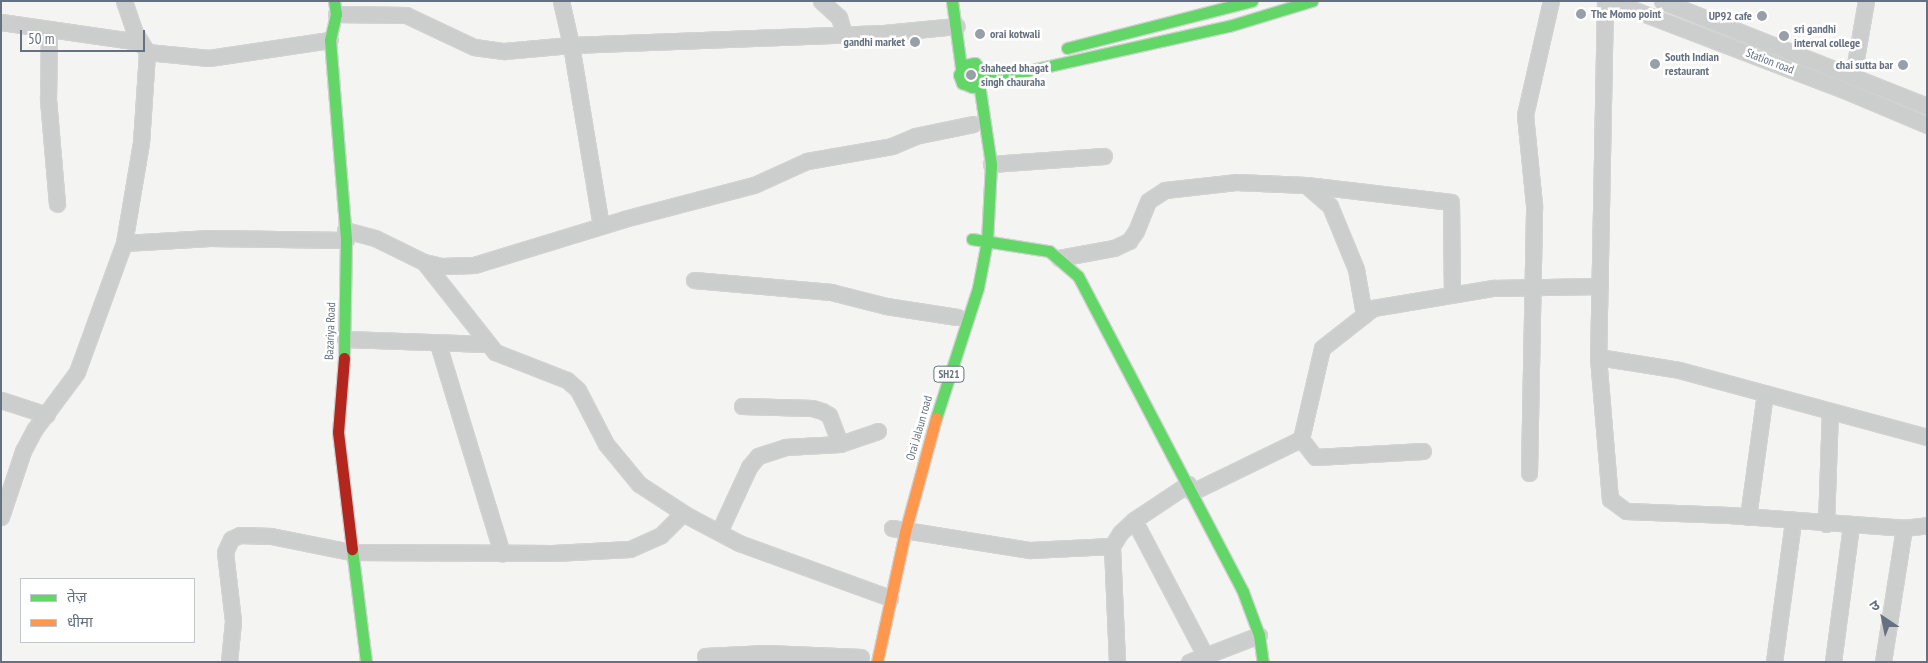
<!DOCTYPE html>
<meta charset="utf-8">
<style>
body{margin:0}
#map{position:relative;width:1928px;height:663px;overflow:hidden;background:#f4f4f2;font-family:"PT Sans Narrow","Noto Sans Devanagari",sans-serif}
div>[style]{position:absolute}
.roads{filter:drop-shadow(1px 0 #d1d2d1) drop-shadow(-1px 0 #d1d2d1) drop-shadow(0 1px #d1d2d1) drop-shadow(0 -1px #d1d2d1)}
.street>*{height:15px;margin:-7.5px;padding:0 7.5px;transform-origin:7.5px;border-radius:7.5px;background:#cccdcd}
.fast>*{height:11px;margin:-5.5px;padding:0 5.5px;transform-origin:5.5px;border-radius:5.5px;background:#63d668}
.slow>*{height:11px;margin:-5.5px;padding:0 5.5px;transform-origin:5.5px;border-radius:5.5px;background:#ff974d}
.jam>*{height:11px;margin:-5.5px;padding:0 5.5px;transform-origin:5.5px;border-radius:5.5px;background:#b3261e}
.dots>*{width:14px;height:14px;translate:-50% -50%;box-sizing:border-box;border:2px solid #fff;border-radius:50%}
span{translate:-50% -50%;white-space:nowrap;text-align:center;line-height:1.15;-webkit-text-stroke:5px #fff;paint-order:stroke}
.shield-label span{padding:1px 4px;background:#fff;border:1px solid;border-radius:4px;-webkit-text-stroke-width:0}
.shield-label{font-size:11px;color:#657181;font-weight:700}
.poi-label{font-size:12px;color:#657181;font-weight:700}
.left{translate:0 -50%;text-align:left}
.right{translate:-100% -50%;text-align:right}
.street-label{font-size:12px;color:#657181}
.frame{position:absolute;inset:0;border:2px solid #657181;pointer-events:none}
.legend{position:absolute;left:20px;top:578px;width:175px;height:65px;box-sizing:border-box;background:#fff;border:1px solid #c1c6cd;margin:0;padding:6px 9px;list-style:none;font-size:15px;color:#657181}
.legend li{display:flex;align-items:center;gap:10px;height:25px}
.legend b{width:25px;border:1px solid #c1c6cd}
.north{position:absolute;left:1858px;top:593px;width:50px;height:50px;-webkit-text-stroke:4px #fff;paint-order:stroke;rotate:326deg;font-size:14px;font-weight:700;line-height:20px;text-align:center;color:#657181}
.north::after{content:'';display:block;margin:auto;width:18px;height:22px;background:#657181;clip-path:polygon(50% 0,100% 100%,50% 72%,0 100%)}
.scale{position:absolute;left:20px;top:30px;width:125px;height:22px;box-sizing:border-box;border:2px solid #657181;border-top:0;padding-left:6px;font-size:15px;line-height:18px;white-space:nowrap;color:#657181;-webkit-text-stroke:4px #fff;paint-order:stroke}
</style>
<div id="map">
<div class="roads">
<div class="street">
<div style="left:561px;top:1px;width:45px;rotate:77.2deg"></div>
<div style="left:571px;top:45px;width:183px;rotate:80.6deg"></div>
<div style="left:821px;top:1px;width:24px;rotate:42deg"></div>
<div style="left:839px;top:17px;width:19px;rotate:74deg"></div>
<div style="left:1605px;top:1px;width:356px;rotate:91.1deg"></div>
<div style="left:1598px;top:357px;width:143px;rotate:85.2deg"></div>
<div style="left:1610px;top:499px;width:20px;rotate:37deg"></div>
<div style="left:1626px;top:511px;width:103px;rotate:2.2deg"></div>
<div style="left:1729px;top:515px;width:175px;rotate:4.2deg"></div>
<div style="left:1904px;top:528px;width:23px;rotate:-7deg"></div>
<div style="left:1611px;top:1px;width:255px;rotate:20.9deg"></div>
<div style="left:1849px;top:92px;width:85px;rotate:22.9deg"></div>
<div style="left:1662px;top:1px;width:285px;rotate:21.6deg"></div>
<div style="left:336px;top:14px;width:70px;rotate:0.8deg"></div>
<div style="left:406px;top:15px;width:75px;rotate:25.2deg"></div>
<div style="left:474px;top:47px;width:30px;rotate:8deg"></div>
<div style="left:504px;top:51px;width:67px;rotate:-5.1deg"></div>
<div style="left:571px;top:45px;width:313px;rotate:-2.2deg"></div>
<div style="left:884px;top:33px;width:73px;rotate:-5.5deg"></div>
<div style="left:1px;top:22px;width:139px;rotate:8.2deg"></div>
<div style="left:49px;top:30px;width:69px;rotate:90.8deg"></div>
<div style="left:48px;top:99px;width:105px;rotate:85.1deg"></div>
<div style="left:147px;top:52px;width:62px;rotate:5.5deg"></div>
<div style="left:209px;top:58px;width:122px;rotate:-8.5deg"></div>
<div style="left:1853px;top:76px;width:76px;rotate:-80.2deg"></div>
<div style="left:991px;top:164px;width:113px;rotate:-4deg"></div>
<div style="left:1306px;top:185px;width:32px;rotate:41deg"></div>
<div style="left:1330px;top:206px;width:68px;rotate:67.6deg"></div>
<div style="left:1356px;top:269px;width:47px;rotate:80.1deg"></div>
<div style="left:345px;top:230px;width:31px;rotate:15deg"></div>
<div style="left:375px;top:238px;width:55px;rotate:26.1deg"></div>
<div style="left:424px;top:262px;width:18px;rotate:13deg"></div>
<div style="left:442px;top:266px;width:32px;rotate:-2deg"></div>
<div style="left:474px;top:265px;width:157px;rotate:-17deg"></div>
<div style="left:624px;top:219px;width:134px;rotate:-14.7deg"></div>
<div style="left:754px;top:185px;width:58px;rotate:-24.4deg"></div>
<div style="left:807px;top:161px;width:86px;rotate:-10deg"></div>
<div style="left:892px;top:146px;width:25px;rotate:-23deg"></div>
<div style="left:915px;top:136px;width:59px;rotate:-11.7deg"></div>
<div style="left:124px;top:243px;width:86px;rotate:-3.3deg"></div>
<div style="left:210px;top:238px;width:136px;rotate:0.8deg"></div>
<div style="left:1059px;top:258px;width:56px;rotate:-10.3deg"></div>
<div style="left:1114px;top:248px;width:17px;rotate:-25deg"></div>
<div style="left:1129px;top:241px;width:12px;rotate:-55deg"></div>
<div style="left:1136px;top:231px;width:32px;rotate:-68deg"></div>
<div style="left:1148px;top:201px;width:20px;rotate:-33deg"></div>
<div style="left:1165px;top:190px;width:71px;rotate:-6.4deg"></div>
<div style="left:1236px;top:182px;width:70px;rotate:2.5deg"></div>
<div style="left:1306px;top:185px;width:146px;rotate:6.7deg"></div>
<div style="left:1451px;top:202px;width:92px;rotate:89.4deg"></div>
<div style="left:424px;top:262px;width:115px;rotate:51.7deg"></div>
<div style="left:495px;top:352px;width:77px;rotate:21.3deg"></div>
<div style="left:567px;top:380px;width:15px;rotate:42deg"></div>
<div style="left:578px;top:390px;width:61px;rotate:62.6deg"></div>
<div style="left:606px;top:444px;width:52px;rotate:50.5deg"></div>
<div style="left:639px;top:484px;width:59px;rotate:33.1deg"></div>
<div style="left:688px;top:516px;width:58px;rotate:27.9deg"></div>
<div style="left:739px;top:543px;width:161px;rotate:20deg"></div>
<div style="left:694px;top:280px;width:138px;rotate:5deg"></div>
<div style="left:831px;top:292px;width:57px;rotate:14.3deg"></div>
<div style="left:886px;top:306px;width:72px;rotate:8.8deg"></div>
<div style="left:345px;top:339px;width:142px;rotate:2deg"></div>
<div style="left:438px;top:344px;width:219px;rotate:73deg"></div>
<div style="left:1598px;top:357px;width:82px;rotate:9.1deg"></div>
<div style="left:1679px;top:370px;width:257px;rotate:15.1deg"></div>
<div style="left:1px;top:400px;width:48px;rotate:18.1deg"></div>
<div style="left:742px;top:406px;width:70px;rotate:1.6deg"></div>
<div style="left:812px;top:408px;width:10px;rotate:17deg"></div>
<div style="left:822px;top:411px;width:8px;rotate:30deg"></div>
<div style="left:829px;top:415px;width:31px;rotate:69deg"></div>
<div style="left:1423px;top:451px;width:108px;rotate:176.8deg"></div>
<div style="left:1315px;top:457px;width:23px;rotate:-128deg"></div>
<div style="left:1301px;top:439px;width:93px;rotate:-77deg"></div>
<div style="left:1322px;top:348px;width:65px;rotate:-38.1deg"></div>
<div style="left:1373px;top:308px;width:122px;rotate:-9.5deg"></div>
<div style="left:1493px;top:288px;width:107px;rotate:-1.1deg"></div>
<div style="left:1529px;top:473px;width:268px;rotate:-88.9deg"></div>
<div style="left:1534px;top:205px;width:90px;rotate:-95.7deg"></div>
<div style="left:1525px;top:115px;width:117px;rotate:-77.2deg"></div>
<div style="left:1192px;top:492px;width:121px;rotate:-25.9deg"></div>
<div style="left:1px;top:517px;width:70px;rotate:-71.6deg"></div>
<div style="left:23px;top:451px;width:24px;rotate:-62deg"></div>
<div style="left:34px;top:430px;width:72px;rotate:-53.4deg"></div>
<div style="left:77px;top:372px;width:137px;rotate:-70deg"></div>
<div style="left:124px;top:243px;width:101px;rotate:-80.4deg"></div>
<div style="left:141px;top:143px;width:91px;rotate:-86.2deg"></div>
<div style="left:147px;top:52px;width:22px;rotate:-122deg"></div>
<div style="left:135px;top:33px;width:34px;rotate:-109deg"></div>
<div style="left:1748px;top:517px;width:125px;rotate:-82.2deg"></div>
<div style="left:1134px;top:520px;width:153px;rotate:62.3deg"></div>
<div style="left:1826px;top:524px;width:112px;rotate:-88deg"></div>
<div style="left:892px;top:528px;width:140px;rotate:9.1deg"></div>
<div style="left:1030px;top:550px;width:82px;rotate:-2.8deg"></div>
<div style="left:719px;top:532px;width:72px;rotate:-65.2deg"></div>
<div style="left:749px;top:467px;width:14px;rotate:-51deg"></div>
<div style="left:758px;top:456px;width:28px;rotate:-18deg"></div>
<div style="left:785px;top:447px;width:55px;rotate:-3.1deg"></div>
<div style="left:840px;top:444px;width:40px;rotate:-18.9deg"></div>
<div style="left:705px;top:656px;width:61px;rotate:-2.8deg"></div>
<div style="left:766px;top:653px;width:95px;rotate:2.4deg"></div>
<div style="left:229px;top:662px;width:41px;rotate:-84.4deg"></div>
<div style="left:233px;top:621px;width:69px;rotate:-96.6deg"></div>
<div style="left:225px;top:552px;width:14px;rotate:-65deg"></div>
<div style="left:231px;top:539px;width:10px;rotate:-24deg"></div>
<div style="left:240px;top:535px;width:31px;rotate:2deg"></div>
<div style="left:271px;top:536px;width:82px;rotate:11.3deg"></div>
<div style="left:351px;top:552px;width:202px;rotate:0.3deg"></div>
<div style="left:553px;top:553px;width:77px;rotate:-3deg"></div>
<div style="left:630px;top:549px;width:34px;rotate:-24deg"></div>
<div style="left:661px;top:535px;width:31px;rotate:-45deg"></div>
<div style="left:1117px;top:662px;width:116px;rotate:-92.5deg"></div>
<div style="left:1112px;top:546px;width:15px;rotate:-58deg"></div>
<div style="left:1120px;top:533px;width:19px;rotate:-43deg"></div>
<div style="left:1134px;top:520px;width:65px;rotate:-33.7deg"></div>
<div style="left:1189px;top:662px;width:75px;rotate:-21.1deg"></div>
<div style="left:1774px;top:662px;width:141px;rotate:-82.3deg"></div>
<div style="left:1833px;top:662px;width:138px;rotate:-82.5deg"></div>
<div style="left:1883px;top:662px;width:136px;rotate:-81.1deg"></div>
</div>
<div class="fast">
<div style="left:334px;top:1px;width:13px;rotate:81deg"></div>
<div style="left:336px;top:14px;width:27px;rotate:103deg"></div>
<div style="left:330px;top:40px;width:201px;rotate:85.4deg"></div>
<div style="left:346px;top:240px;width:118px;rotate:91deg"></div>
<div style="left:952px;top:1px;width:68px;rotate:82.3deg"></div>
<div style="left:1067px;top:48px;width:191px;rotate:-14.3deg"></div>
<div style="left:982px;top:81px;width:253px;rotate:-12.6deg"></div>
<div style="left:1229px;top:26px;width:87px;rotate:-16.8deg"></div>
<div style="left:972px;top:239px;width:78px;rotate:8.9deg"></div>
<div style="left:1049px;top:251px;width:38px;rotate:41deg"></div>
<div style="left:1078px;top:276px;width:356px;rotate:62.4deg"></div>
<div style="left:1243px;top:592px;width:46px;rotate:69.6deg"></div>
<div style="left:1259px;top:635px;width:27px;rotate:82deg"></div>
<div style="left:936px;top:418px;width:137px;rotate:-72.1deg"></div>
<div style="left:978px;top:288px;width:48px;rotate:-79.2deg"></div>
<div style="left:987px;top:241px;width:77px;rotate:-87deg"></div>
<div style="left:991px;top:164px;width:81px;rotate:-98.5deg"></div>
<div style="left:979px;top:84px;width:11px;rotate:-63deg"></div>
<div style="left:984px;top:74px;width:14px;rotate:-129deg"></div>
<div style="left:975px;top:63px;width:11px;rotate:170deg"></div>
<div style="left:964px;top:65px;width:11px;rotate:117deg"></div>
<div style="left:959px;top:75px;width:9px;rotate:69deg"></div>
<div style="left:962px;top:83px;width:11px;rotate:22deg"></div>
<div style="left:972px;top:87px;width:8px;rotate:-23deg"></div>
<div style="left:352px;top:549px;width:114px;rotate:82.9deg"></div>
</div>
<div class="slow">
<div style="left:877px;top:662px;width:133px;rotate:-77.8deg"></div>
<div style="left:905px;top:532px;width:118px;rotate:-74.8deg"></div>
</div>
<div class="jam">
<div style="left:344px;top:358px;width:74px;rotate:94.6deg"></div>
<div style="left:338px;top:432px;width:118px;rotate:83.2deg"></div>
</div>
</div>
<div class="dots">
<div style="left:1581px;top:14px;background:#979fa9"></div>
<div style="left:1762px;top:16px;background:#979fa9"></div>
<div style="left:980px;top:34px;background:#979fa9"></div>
<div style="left:1784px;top:36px;background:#979fa9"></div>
<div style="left:915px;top:42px;background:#979fa9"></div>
<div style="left:1655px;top:64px;background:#979fa9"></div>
<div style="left:1903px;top:65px;background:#979fa9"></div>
<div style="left:971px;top:75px;background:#979fa9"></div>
</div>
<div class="shield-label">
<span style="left:949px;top:374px">SH21</span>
</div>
<div class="poi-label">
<span class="left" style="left:1591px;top:14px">The Momo point</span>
<span class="right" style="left:1752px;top:16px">UP92 cafe</span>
<span class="left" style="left:1794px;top:36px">sri gandhi<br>interval college</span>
<span class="left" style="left:990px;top:34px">orai kotwali</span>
<span class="right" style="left:905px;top:42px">gandhi market</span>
<span class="left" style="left:1665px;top:64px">South Indian<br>restaurant</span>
<span class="right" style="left:1893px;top:65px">chai sutta bar</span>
<span class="left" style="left:981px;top:75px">shaheed bhagat<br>singh chauraha</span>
</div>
<div class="street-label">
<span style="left:1770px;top:61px;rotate:21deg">Station road</span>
<span style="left:330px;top:331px;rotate:-88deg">Bazariya Road</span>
<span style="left:919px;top:428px;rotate:-74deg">Orai Jalaun road</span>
</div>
<div class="frame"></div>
<ul class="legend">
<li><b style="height:6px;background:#63d668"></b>तेज़</li>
<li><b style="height:6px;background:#ff974d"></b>धीमा</li>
</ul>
<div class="north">उ</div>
<div class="scale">50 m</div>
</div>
